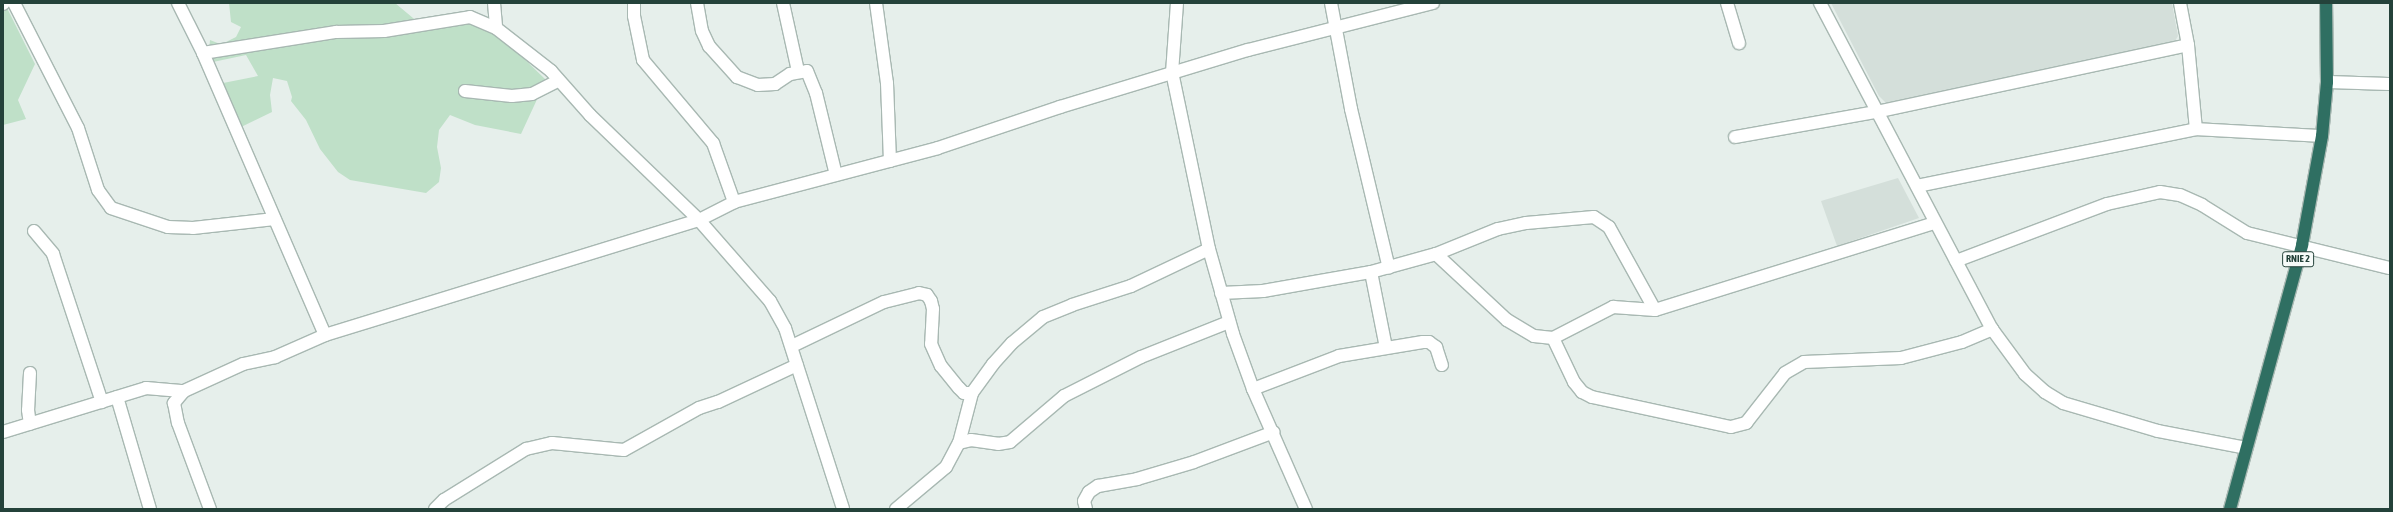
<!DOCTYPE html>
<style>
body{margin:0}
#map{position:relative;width:2393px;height:512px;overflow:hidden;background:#e6efeb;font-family:"Asap Condensed",sans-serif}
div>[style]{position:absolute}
.built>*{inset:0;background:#d4dfda}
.green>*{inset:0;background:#bfe0c8}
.roads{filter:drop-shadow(1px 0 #a8b8b2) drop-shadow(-1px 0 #a8b8b2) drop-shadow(0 1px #a8b8b2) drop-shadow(0 -1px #a8b8b2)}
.minor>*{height:12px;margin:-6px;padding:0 6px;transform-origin:6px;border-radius:6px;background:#fff}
.highway>*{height:12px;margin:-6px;padding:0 6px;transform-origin:6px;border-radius:6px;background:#2f6f62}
span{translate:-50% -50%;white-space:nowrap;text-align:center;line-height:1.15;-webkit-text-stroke:3px #f7fbf9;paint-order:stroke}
.shield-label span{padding:1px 3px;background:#f7fbf9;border:1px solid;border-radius:3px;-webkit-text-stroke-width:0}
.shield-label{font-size:10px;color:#24423a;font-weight:700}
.frame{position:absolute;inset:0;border:4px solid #24423a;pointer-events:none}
</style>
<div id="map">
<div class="built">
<div style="clip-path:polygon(1831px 3px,2172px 3px,2178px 36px,2175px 41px,1886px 103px,1879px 96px)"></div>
<div style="clip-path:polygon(1898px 178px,1919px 218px,1837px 246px,1821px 201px)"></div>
</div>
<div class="green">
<div style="clip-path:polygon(229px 3px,395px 3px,425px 28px,464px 21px,485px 27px,510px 45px,546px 80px,521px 134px,475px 125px,450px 115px,439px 130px,437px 147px,441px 168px,439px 182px,426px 193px,350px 180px,338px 172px,320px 149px,306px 120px,291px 101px,292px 97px,287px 81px,273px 78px,270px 95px,272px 112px,237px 129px,218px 84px,258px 76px,246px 55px,213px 62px,209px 51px,210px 40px,220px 44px,226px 42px,236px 37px,241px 27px,231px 22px)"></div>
<div style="clip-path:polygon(6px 6px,35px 64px,18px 100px,26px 119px,3px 125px,3px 8px)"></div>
</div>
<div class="roads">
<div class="minor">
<div style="left:14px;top:3px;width:140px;rotate:62.9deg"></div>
<div style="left:78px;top:128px;width:65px;rotate:72.1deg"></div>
<div style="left:98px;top:190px;width:22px;rotate:54deg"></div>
<div style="left:111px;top:208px;width:60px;rotate:18.4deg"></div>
<div style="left:168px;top:227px;width:25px;rotate:2deg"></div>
<div style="left:193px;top:228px;width:82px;rotate:-6.3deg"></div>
<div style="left:178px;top:3px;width:56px;rotate:63.4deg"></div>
<div style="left:203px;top:53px;width:307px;rotate:66.6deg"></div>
<div style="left:494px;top:3px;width:25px;rotate:85deg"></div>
<div style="left:634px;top:3px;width:13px;rotate:90deg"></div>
<div style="left:634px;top:16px;width:45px;rotate:78.4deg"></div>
<div style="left:643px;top:60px;width:109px;rotate:49.9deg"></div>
<div style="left:713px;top:143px;width:63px;rotate:70.4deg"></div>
<div style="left:697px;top:3px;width:28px;rotate:80deg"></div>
<div style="left:702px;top:31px;width:17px;rotate:65deg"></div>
<div style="left:709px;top:46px;width:42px;rotate:47.9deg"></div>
<div style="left:737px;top:77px;width:22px;rotate:21deg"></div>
<div style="left:758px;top:85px;width:17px;rotate:-3deg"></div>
<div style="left:775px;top:84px;width:18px;rotate:-34deg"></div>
<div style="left:790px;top:74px;width:17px;rotate:-10deg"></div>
<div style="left:807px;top:71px;width:24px;rotate:68deg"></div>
<div style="left:816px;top:93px;width:84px;rotate:76.3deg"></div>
<div style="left:783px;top:3px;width:70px;rotate:77.6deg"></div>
<div style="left:876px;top:3px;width:81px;rotate:82.2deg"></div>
<div style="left:887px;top:83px;width:78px;rotate:87.8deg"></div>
<div style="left:1177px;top:3px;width:69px;rotate:94.1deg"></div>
<div style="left:1172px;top:72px;width:181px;rotate:78.2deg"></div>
<div style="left:1209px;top:249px;width:88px;rotate:74.2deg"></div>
<div style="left:1233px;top:334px;width:59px;rotate:70deg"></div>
<div style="left:1253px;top:389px;width:131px;rotate:66.2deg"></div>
<div style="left:1331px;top:3px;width:108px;rotate:79.3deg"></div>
<div style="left:1351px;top:109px;width:163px;rotate:76.6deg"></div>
<div style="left:1727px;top:3px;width:42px;rotate:73.3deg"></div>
<div style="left:1820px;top:3px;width:369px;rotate:62.2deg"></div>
<div style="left:1992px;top:329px;width:56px;rotate:53.7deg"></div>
<div style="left:2025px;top:374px;width:27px;rotate:42deg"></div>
<div style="left:2045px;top:392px;width:21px;rotate:31deg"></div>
<div style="left:2063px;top:403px;width:99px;rotate:16.4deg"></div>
<div style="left:2158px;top:431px;width:90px;rotate:10.9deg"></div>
<div style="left:2180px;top:3px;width:43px;rotate:79.2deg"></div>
<div style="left:2188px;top:45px;width:84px;rotate:84.6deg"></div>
<div style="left:3px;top:4px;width:1px;rotate:-45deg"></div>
<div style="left:203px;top:53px;width:135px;rotate:-9deg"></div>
<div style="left:336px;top:32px;width:48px;rotate:-1.2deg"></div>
<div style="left:384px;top:31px;width:87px;rotate:-9.2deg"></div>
<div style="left:470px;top:17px;width:28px;rotate:23deg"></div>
<div style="left:496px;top:28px;width:70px;rotate:38deg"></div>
<div style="left:551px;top:71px;width:59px;rotate:48.4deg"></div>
<div style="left:590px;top:115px;width:151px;rotate:43.9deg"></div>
<div style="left:699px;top:220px;width:108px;rotate:48.8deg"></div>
<div style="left:770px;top:301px;width:31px;rotate:61deg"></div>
<div style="left:785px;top:328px;width:190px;rotate:72.2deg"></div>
<div style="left:2327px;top:82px;width:63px;rotate:1.8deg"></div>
<div style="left:465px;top:91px;width:47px;rotate:6.1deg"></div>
<div style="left:512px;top:96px;width:20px;rotate:-6deg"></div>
<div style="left:532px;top:94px;width:30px;rotate:-27deg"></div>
<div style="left:1735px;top:137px;width:143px;rotate:-10.1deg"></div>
<div style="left:1876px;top:112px;width:319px;rotate:-12.1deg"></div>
<div style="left:1917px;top:186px;width:285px;rotate:-11.5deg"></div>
<div style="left:2196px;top:129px;width:126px;rotate:3.2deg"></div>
<div style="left:34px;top:231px;width:30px;rotate:50deg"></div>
<div style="left:53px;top:254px;width:156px;rotate:71.7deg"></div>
<div style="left:1436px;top:254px;width:97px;rotate:42.9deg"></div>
<div style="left:1507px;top:320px;width:31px;rotate:31deg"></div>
<div style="left:1534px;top:336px;width:19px;rotate:6deg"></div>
<div style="left:1553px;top:338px;width:68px;rotate:-27.3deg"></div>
<div style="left:1613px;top:307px;width:42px;rotate:4.1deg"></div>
<div style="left:1655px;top:310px;width:293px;rotate:-17.3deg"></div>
<div style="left:1956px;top:261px;width:161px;rotate:-20.7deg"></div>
<div style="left:2107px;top:204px;width:54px;rotate:-12.8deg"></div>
<div style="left:2160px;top:192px;width:20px;rotate:9deg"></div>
<div style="left:2180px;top:195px;width:24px;rotate:24deg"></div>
<div style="left:2202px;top:205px;width:53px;rotate:31.9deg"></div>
<div style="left:2247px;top:233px;width:147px;rotate:13.8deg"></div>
<div style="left:1371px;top:272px;width:77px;rotate:78.8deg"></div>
<div style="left:1221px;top:293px;width:42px;rotate:-2.7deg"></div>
<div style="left:1263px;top:291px;width:110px;rotate:-10deg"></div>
<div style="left:1371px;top:272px;width:67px;rotate:-15.5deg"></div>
<div style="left:1436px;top:254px;width:67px;rotate:-22deg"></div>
<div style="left:1498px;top:229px;width:29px;rotate:-12deg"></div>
<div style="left:1526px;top:223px;width:68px;rotate:-5deg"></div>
<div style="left:1594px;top:217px;width:18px;rotate:34deg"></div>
<div style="left:1609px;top:227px;width:95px;rotate:61deg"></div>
<div style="left:1553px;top:338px;width:49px;rotate:64.5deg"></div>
<div style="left:1574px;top:382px;width:13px;rotate:51deg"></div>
<div style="left:1582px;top:392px;width:11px;rotate:27deg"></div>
<div style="left:1592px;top:397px;width:142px;rotate:12.2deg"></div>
<div style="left:1731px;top:427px;width:16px;rotate:-15deg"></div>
<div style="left:1746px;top:423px;width:63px;rotate:-52deg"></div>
<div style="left:1785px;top:373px;width:22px;rotate:-30deg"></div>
<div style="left:1804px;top:362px;width:97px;rotate:-2.4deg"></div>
<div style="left:1901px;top:358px;width:63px;rotate:-14.7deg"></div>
<div style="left:1962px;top:342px;width:33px;rotate:-23deg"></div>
<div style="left:792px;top:346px;width:102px;rotate:-25.6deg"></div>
<div style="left:884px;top:302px;width:36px;rotate:-14deg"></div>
<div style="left:919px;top:293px;width:8px;rotate:14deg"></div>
<div style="left:927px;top:295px;width:7px;rotate:56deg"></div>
<div style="left:931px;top:301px;width:8px;rotate:76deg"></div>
<div style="left:933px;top:309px;width:35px;rotate:93deg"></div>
<div style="left:931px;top:344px;width:24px;rotate:66deg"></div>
<div style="left:941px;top:366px;width:28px;rotate:51deg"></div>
<div style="left:959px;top:388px;width:7px;rotate:45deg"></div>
<div style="left:964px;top:393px;width:8px"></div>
<div style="left:30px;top:373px;width:37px;rotate:93deg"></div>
<div style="left:28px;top:410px;width:14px;rotate:82deg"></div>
<div style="left:1253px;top:389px;width:92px;rotate:-21deg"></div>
<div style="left:1339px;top:356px;width:85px;rotate:-9.5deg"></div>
<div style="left:1423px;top:342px;width:6px"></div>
<div style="left:1429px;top:342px;width:9px;rotate:36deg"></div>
<div style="left:1436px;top:347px;width:19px;rotate:72deg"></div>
<div style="left:184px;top:391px;width:16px;rotate:130deg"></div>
<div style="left:174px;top:403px;width:20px;rotate:79deg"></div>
<div style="left:178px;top:423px;width:92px;rotate:69.6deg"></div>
<div style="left:117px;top:397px;width:117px;rotate:73.6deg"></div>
<div style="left:3px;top:432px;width:150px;rotate:-17.1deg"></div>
<div style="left:146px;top:388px;width:38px;rotate:5deg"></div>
<div style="left:184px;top:391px;width:65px;rotate:-24.6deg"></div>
<div style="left:243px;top:364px;width:33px;rotate:-12deg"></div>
<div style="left:275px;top:357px;width:55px;rotate:-23.7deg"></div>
<div style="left:325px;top:335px;width:391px;rotate:-17.1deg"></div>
<div style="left:699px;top:220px;width:39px;rotate:-27deg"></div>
<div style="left:734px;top:202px;width:211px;rotate:-14.8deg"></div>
<div style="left:938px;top:148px;width:129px;rotate:-18.6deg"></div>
<div style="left:1060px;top:107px;width:196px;rotate:-16.9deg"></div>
<div style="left:1248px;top:50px;width:191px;rotate:-14.3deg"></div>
<div style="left:959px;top:443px;width:52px;rotate:-75.4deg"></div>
<div style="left:972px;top:393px;width:36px;rotate:-54deg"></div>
<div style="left:993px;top:364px;width:28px;rotate:-48deg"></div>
<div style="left:1012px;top:343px;width:40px;rotate:-40deg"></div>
<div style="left:1043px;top:317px;width:31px;rotate:-22deg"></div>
<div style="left:1072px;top:305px;width:62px;rotate:-17.9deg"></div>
<div style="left:1131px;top:286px;width:86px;rotate:-25.4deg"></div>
<div style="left:435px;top:509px;width:13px;rotate:-45deg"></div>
<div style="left:444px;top:500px;width:97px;rotate:-31.9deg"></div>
<div style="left:526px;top:449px;width:27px;rotate:-13deg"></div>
<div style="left:552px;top:443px;width:72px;rotate:5.6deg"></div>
<div style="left:624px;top:450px;width:86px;rotate:-29.2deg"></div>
<div style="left:699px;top:408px;width:20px;rotate:-18deg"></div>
<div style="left:718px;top:402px;width:87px;rotate:-25.1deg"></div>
<div style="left:896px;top:509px;width:65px;rotate:-40deg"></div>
<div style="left:946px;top:467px;width:27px;rotate:-62deg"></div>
<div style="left:959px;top:443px;width:12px;rotate:-14deg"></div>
<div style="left:971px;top:440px;width:27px;rotate:8deg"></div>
<div style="left:998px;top:444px;width:12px;rotate:-9deg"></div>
<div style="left:1010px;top:442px;width:71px;rotate:-40.4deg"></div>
<div style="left:1064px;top:396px;width:86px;rotate:-26.9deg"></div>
<div style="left:1141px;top:357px;width:95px;rotate:-21.7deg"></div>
<div style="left:1086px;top:509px;width:8px;rotate:-104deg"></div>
<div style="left:1084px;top:501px;width:10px;rotate:-61deg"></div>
<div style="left:1089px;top:492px;width:11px;rotate:-34deg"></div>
<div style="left:1098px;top:486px;width:40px;rotate:-10deg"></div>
<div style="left:1137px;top:479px;width:59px;rotate:-16.6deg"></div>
<div style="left:1194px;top:462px;width:85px;rotate:-20.6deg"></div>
</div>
<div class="highway">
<div style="left:2230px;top:509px;width:274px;rotate:-74.7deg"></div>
<div style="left:2302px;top:245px;width:111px;rotate:-79.6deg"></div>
<div style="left:2322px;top:136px;width:54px;rotate:-84.7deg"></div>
<div style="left:2327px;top:82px;width:79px;rotate:-90.7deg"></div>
</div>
</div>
<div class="shield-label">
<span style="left:2298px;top:259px">RNIE 2</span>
</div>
<div class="frame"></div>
</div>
